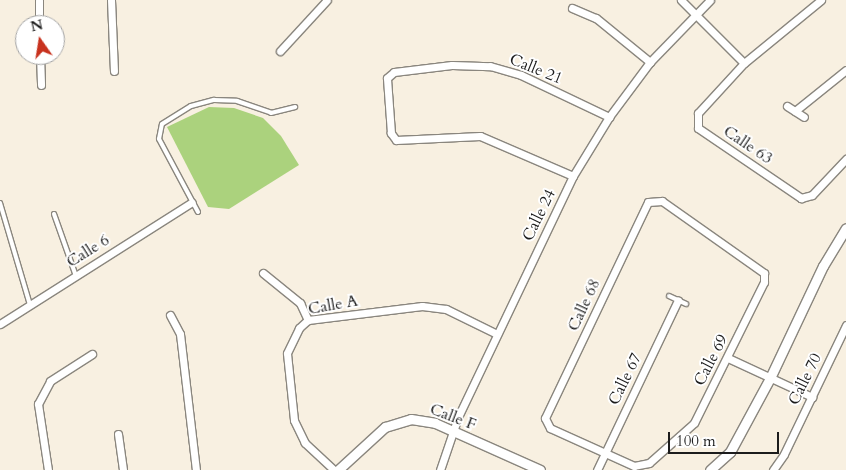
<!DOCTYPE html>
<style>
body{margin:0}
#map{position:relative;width:846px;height:470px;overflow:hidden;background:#f8f0e1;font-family:Cardo,serif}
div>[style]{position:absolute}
.green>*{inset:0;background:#abd27d}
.roads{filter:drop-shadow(1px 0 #8a867e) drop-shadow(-1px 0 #8a867e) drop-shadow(0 1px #8a867e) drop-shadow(0 -1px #8a867e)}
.service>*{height:4px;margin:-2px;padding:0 2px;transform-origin:2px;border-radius:2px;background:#fff}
.minor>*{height:7px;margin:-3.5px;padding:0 3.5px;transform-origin:3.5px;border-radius:3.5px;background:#fff}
.tertiary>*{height:9px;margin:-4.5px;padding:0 4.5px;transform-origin:4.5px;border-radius:4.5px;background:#fff}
span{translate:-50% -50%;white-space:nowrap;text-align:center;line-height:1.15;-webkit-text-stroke:4px #fff;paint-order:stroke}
.street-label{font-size:16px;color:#1c1c1c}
.north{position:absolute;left:15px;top:15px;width:50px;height:50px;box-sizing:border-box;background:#fff;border:1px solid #a4a4a4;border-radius:50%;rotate:347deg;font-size:14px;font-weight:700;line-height:20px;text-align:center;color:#1c1c1c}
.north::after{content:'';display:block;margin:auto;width:18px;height:22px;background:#c8321e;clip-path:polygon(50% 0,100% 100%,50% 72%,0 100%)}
.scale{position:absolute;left:668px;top:432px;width:111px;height:22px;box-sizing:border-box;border:2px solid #1c1c1c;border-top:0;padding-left:6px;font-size:15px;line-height:18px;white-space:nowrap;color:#1c1c1c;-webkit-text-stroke:4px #fff;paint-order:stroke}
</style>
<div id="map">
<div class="green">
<div style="clip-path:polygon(209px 107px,234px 108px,263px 118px,281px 136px,299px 165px,229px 209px,208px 207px,167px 127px)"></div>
</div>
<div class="roads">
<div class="service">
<div style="left:0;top:203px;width:106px;rotate:73.6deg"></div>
<div style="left:198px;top:212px;width:83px;rotate:-118.1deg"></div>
<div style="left:159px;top:139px;width:15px;rotate:-79deg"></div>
<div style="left:162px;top:124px;width:34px;rotate:-32deg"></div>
<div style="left:191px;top:106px;width:24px;rotate:-15deg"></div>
<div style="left:214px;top:100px;width:23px;rotate:2deg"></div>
<div style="left:237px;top:101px;width:36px;rotate:19deg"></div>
<div style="left:271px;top:113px;width:25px;rotate:-14deg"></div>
<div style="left:54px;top:214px;width:66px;rotate:70.5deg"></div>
<div style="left:669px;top:296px;width:19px;rotate:25deg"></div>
</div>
<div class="minor">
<div style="left:39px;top:0;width:25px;rotate:90deg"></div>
<div style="left:111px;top:0;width:71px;rotate:87.6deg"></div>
<div style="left:681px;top:0;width:89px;rotate:45deg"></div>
<div style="left:821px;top:0;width:99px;rotate:140.7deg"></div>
<div style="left:744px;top:63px;width:68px;rotate:132.6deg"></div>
<div style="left:698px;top:113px;width:15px;rotate:90deg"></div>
<div style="left:698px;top:128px;width:125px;rotate:34.2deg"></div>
<div style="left:801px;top:198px;width:11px;rotate:-15deg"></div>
<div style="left:812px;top:195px;width:50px;rotate:-46.6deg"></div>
<div style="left:572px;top:8px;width:26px;rotate:23deg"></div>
<div style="left:596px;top:18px;width:70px;rotate:39.2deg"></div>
<div style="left:280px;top:51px;width:69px;rotate:-47.3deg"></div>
<div style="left:40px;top:55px;width:30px;rotate:88deg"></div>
<div style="left:787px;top:106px;width:20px;rotate:33deg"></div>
<div style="left:795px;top:111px;width:65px;rotate:-38.8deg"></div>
<div style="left:573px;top:176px;width:101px;rotate:-156.7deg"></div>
<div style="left:480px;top:136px;width:84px;rotate:177.3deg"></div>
<div style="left:396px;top:140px;width:9px;rotate:-126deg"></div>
<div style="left:391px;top:133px;width:55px;rotate:-94.2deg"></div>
<div style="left:387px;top:78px;width:9px;rotate:-41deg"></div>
<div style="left:394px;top:72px;width:58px;rotate:-6.9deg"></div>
<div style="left:452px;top:65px;width:38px;rotate:2deg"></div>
<div style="left:490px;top:66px;width:32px;rotate:16deg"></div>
<div style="left:521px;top:75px;width:98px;rotate:25.5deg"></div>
<div style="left:662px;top:201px;width:125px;rotate:35.2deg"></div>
<div style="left:764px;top:273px;width:9px;rotate:90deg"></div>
<div style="left:764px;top:282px;width:157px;rotate:116.4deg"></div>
<div style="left:694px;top:423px;width:60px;rotate:138.4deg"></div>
<div style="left:649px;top:463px;width:15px;rotate:169deg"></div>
<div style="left:634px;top:466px;width:92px;rotate:-155.7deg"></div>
<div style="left:550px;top:428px;width:11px;rotate:-117deg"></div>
<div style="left:545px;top:418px;width:239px;rotate:-64.5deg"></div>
<div style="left:648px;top:202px;width:14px;rotate:-4deg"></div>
<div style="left:263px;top:273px;width:48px;rotate:39deg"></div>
<div style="left:300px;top:303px;width:19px;rotate:65deg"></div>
<div style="left:170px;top:315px;width:21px;rotate:62deg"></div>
<div style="left:180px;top:334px;width:137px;rotate:83.3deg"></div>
<div style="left:0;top:324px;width:227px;rotate:-32.4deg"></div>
<div style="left:728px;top:358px;width:93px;rotate:24.9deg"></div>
<div style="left:118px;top:434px;width:36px;rotate:82deg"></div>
<div style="left:48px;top:470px;width:67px;rotate:-98.6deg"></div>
<div style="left:38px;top:404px;width:26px;rotate:-62deg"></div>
<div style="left:50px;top:381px;width:50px;rotate:-32.7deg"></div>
<div style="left:334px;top:470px;width:40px;rotate:-137deg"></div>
<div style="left:305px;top:443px;width:25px;rotate:-116deg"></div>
<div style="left:294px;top:420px;width:67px;rotate:-96deg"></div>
<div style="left:287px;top:353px;width:28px;rotate:-64deg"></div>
<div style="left:299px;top:328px;width:12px;rotate:-42deg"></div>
<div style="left:308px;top:320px;width:115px;rotate:-7deg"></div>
<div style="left:422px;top:306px;width:24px;rotate:7deg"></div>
<div style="left:446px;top:309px;width:57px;rotate:26.1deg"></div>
<div style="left:440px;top:470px;width:56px;rotate:-71.2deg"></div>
<div style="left:458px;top:417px;width:267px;rotate:-64.5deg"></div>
<div style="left:573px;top:176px;width:69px;rotate:-58.6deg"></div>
<div style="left:609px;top:117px;width:69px;rotate:-53.3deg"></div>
<div style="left:650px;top:62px;width:86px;rotate:-45.9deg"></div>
<div style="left:597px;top:470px;width:188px;rotate:-64.5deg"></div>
<div style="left:773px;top:470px;width:19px;rotate:-55deg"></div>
<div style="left:784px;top:454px;width:143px;rotate:-64.3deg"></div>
</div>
<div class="tertiary">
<div style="left:338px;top:470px;width:64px;rotate:-42.5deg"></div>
<div style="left:385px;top:427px;width:27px;rotate:-17deg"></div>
<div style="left:411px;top:419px;width:24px;rotate:9deg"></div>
<div style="left:435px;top:423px;width:115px;rotate:24.1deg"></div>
<div style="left:710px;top:470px;width:27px;rotate:-42deg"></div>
<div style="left:730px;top:452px;width:84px;rotate:-61.6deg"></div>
<div style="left:770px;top:378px;width:124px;rotate:-64.7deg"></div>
<div style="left:823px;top:266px;width:44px;rotate:-58.8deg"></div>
</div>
</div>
<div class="street-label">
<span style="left:536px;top:69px;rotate:22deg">Calle 21</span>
<span style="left:748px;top:145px;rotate:34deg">Calle 63</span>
<span style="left:539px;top:215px;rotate:-64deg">Calle 24</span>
<span style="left:88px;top:251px;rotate:-32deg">Calle 6</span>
<span style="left:333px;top:305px;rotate:-10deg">Calle A</span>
<span style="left:584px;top:305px;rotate:-65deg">Calle 68</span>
<span style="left:711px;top:360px;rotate:-63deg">Calle 69</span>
<span style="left:625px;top:379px;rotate:-64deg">Calle 67</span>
<span style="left:805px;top:379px;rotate:-64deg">Calle 70</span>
<span style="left:453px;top:417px;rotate:21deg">Calle F</span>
</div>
<div class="north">N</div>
<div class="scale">100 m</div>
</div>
